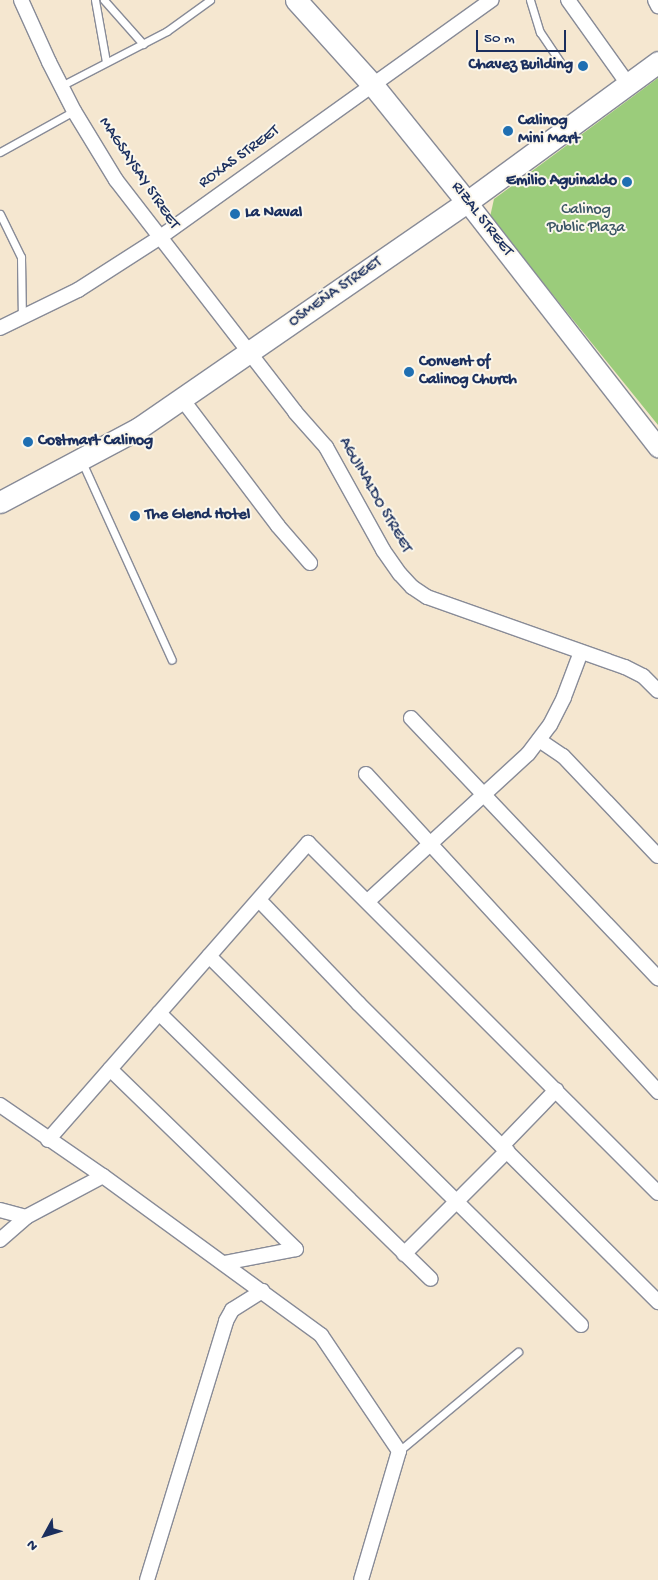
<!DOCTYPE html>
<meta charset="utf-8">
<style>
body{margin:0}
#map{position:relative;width:658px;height:1580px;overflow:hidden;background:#f5e7d0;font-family:"Gochi Hand",sans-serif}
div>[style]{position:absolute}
.green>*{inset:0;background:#9bcc7b}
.roads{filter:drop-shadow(1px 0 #888b97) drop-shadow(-1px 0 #888b97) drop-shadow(0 1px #888b97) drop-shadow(0 -1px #888b97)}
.lane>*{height:7px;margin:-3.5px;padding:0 3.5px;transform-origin:3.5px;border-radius:3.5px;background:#fff}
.street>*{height:14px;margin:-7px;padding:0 7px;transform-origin:7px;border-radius:7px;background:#fff}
.secondary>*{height:19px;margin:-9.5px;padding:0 9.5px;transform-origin:9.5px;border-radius:9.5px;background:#fff}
.primary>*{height:21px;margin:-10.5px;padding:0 10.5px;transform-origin:10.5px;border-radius:10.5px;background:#fff}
.dots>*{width:14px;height:14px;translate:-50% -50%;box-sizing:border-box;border:2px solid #fbf7ec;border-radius:50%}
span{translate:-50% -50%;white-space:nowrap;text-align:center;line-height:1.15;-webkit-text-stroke:4px #fbf7ec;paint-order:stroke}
.poi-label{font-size:16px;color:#1b2f5e;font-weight:700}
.right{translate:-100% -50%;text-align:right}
.left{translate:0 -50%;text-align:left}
.street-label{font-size:16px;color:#1b2f5e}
.park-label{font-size:16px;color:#3b5665}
.north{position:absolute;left:20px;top:1510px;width:50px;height:50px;-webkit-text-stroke:4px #fbf7ec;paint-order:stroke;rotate:231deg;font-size:14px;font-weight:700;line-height:20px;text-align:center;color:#1b2f5e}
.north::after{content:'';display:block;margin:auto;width:18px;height:22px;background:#1b2f5e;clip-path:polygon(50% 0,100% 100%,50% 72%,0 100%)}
.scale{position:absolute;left:476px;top:30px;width:90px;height:22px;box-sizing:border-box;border:2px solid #1b2f5e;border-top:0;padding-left:6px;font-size:15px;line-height:18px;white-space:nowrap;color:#1b2f5e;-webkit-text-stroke:4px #fbf7ec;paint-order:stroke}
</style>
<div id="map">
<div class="green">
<div style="clip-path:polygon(658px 78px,658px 425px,490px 217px,494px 199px)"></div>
</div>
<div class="roads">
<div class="lane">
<div style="left:95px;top:0;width:63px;rotate:79.9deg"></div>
<div style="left:104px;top:0;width:59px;rotate:48.4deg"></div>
<div style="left:530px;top:0;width:34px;rotate:73deg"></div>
<div style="left:540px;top:32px;width:36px;rotate:56deg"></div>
<div style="left:61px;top:86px;width:119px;rotate:-27.4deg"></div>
<div style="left:167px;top:31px;width:53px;rotate:-35.8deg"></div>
<div style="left:0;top:152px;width:85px;rotate:-29deg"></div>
<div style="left:0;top:214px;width:48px;rotate:64deg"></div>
<div style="left:21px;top:257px;width:61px;rotate:89.1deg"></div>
<div style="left:82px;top:462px;width:217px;rotate:65.6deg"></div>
<div style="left:399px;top:1451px;width:155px;rotate:-39.8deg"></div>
</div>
<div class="street">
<div style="left:21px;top:0;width:68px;rotate:65.7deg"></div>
<div style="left:49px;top:62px;width:55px;rotate:63deg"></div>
<div style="left:74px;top:111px;width:81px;rotate:58.7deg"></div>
<div style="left:116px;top:180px;width:293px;rotate:52.3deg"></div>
<div style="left:295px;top:412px;width:47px;rotate:48.5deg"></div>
<div style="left:326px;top:447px;width:118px;rotate:61deg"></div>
<div style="left:383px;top:550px;width:29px;rotate:55deg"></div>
<div style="left:400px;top:574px;width:18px;rotate:47deg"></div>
<div style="left:412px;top:587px;width:18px;rotate:34deg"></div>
<div style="left:427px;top:597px;width:210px;rotate:19.5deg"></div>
<div style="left:625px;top:667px;width:20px;rotate:27deg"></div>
<div style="left:643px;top:676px;width:21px;rotate:45deg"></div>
<div style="left:568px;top:0;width:103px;rotate:54.5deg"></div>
<div style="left:655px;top:0;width:7px;rotate:63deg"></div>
<div style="left:0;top:328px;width:87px;rotate:-26deg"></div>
<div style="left:78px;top:290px;width:96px;rotate:-32.7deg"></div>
<div style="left:159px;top:238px;width:409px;rotate:-35.6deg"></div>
<div style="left:182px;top:399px;width:159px;rotate:52.9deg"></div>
<div style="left:278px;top:526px;width:49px;rotate:49.1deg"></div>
<div style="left:411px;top:718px;width:359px;rotate:46.5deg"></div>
<div style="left:539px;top:740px;width:29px;rotate:34deg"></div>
<div style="left:563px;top:756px;width:138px;rotate:46.5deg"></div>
<div style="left:366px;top:774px;width:432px;rotate:47.4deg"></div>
<div style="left:259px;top:900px;width:143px;rotate:46.1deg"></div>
<div style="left:358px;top:1003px;width:424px;rotate:44.9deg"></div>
<div style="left:368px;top:901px;width:217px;rotate:-42.6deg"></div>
<div style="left:528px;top:754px;width:36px;rotate:-53deg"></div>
<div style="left:550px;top:725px;width:31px;rotate:-63deg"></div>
<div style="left:564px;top:697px;width:48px;rotate:-69.3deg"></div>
<div style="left:209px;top:956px;width:524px;rotate:44.77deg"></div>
<div style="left:159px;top:1013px;width:380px;rotate:44.4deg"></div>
<div style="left:110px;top:1069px;width:259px;rotate:44.1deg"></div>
<div style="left:0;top:1105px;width:125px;rotate:34.6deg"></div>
<div style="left:103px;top:1176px;width:270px;rotate:36.1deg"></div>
<div style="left:321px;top:1335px;width:140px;rotate:56.1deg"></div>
<div style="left:399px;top:1451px;width:134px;rotate:106.4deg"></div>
<div style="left:48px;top:1140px;width:395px;rotate:-48.8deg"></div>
<div style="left:308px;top:843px;width:495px;rotate:45deg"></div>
<div style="left:502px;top:1146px;width:78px;rotate:-46deg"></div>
<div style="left:0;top:1210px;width:27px;rotate:15deg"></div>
<div style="left:0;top:1240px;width:35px;rotate:-41deg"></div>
<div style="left:26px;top:1217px;width:87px;rotate:-28deg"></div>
<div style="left:404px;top:1254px;width:146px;rotate:-45deg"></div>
<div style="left:224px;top:1263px;width:73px;rotate:-11deg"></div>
<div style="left:147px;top:1580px;width:271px;rotate:-73deg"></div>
<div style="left:226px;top:1321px;width:13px;rotate:-61deg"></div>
<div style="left:232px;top:1310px;width:36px;rotate:-32deg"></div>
</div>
<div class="secondary">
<div style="left:467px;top:202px;width:311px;rotate:52.1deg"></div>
</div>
<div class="primary">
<div style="left:296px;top:0;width:113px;rotate:47.9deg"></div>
<div style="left:372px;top:84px;width:151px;rotate:51.2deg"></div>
<div style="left:0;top:502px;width:157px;rotate:-28deg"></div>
<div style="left:139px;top:428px;width:398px;rotate:-34.6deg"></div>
<div style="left:467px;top:202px;width:237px;rotate:-36.2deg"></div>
</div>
</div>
<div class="dots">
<div style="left:583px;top:66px;background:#1f6fb2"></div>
<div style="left:508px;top:131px;background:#1f6fb2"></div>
<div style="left:627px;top:182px;background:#1f6fb2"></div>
<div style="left:235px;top:214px;background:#1f6fb2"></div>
<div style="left:409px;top:372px;background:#1f6fb2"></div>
<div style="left:28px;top:442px;background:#1f6fb2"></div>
<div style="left:135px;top:516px;background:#1f6fb2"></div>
</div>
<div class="poi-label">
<span class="right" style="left:573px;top:66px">Chavez Building</span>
<span class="left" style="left:518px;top:131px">Calinog<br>Mini Mart</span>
<span class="right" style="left:617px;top:182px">Emilio Aguinaldo</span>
<span class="left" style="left:245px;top:214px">La Naval</span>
<span class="left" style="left:419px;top:372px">Convent of<br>Calinog Church</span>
<span class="left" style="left:38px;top:442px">Costmart Calinog</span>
<span class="left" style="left:145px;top:516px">The Glend Hotel</span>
</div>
<div class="street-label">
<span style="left:240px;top:158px;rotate:-36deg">ROXAS STREET</span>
<span style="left:138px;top:174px;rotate:56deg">MAGSAYSAY STREET</span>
<span style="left:481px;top:220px;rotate:52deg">RIZAL STREET</span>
<span style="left:336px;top:293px;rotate:-35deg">OSMEÑA STREET</span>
<span style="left:374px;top:496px;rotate:60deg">AGUINALDO STREET</span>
</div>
<div class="park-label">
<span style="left:586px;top:220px">Calinog<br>Public Plaza</span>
</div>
<div class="north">N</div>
<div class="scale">50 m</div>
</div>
